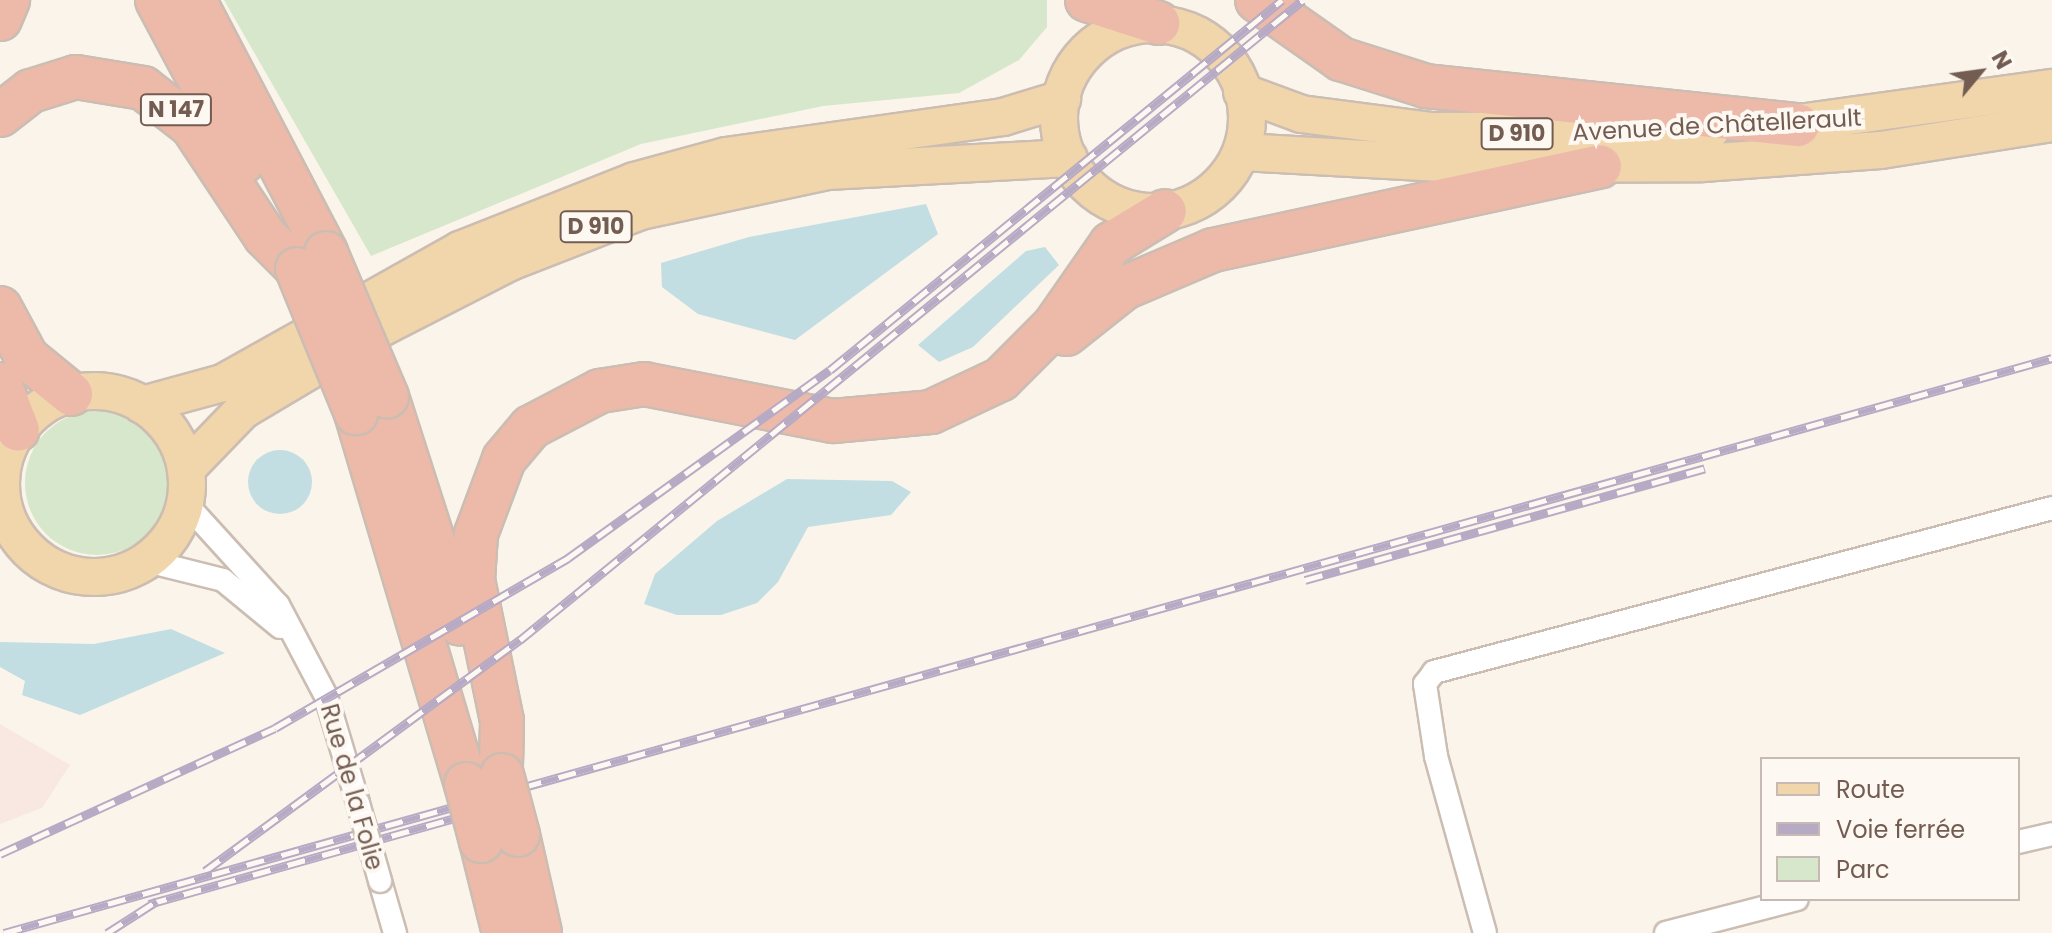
<!DOCTYPE html>
<meta charset="utf-8">
<style>
body{margin:0}
#map{position:relative;width:2052px;height:933px;overflow:hidden;background:#faf4eb;font-family:Poppins,sans-serif}
div>[style]{position:absolute}
.commercial>*{inset:0;background:#f9e8e1}
.green>*{inset:0;background:#d7e7cb}
.round{border-radius:50%}
.water>*{inset:0;background:#c2dee2}
.roads{filter:drop-shadow(2px 0 #ccbdb2) drop-shadow(-2px 0 #ccbdb2) drop-shadow(0 2px #ccbdb2) drop-shadow(0 -2px #ccbdb2)}
.street>*{height:22px;margin:-11px;padding:0 11px;transform-origin:11px;border-radius:11px;background:#fff}
.primary>*{height:36px;margin:-18px;padding:0 18px;transform-origin:18px;border-radius:18px;background:#f1d6ac}
.primary>.ring{margin:-18px;padding:0;box-sizing:content-box;background:none;border:36px solid #f1d6ac;border-radius:50%}
.highway>*{height:42px;margin:-21px;padding:0 21px;transform-origin:21px;border-radius:21px;background:#edbaaa}
.rail>*{height:9px;margin-top:-4.5px;transform-origin:0;background:repeating-linear-gradient(90deg,#fdf8f2 0 18px,#b7aac4 0 36px);box-sizing:border-box;border-block:2px solid #b7aac4}
.bridges{filter:drop-shadow(2px 0 #ccbdb2) drop-shadow(-2px 0 #ccbdb2) drop-shadow(0 2px #ccbdb2) drop-shadow(0 -2px #ccbdb2)}
.street-bridge>*{height:22px;margin:-11px;padding:0 11px;transform-origin:11px;border-radius:11px;background:#fff}
.highway-bridge>*{height:42px;margin:-21px;padding:0 21px;transform-origin:21px;border-radius:21px;background:#edbaaa}
span{translate:-50% -50%;white-space:nowrap;text-align:center;line-height:1.15;-webkit-text-stroke:8px #fdf8f2;paint-order:stroke}
.shield-label span{padding:2px 6px;background:#fdf8f2;border:2px solid;border-radius:6px;-webkit-text-stroke-width:0}
.shield-label{font-size:22px;color:#735c51;font-weight:700}
.street-label{font-size:24px;color:#735c51}
.legend{position:absolute;left:1760px;top:757px;width:260px;height:144px;box-sizing:border-box;background:#fdf8f2;border:2px solid #c6bab2;margin:0;padding:10px 14px;list-style:none;font-size:24px;color:#735c51}
.legend li{display:flex;align-items:center;gap:16px;height:40px}
.legend b{width:40px;border:2px solid #c6bab2}
.north{position:absolute;left:1940px;top:32px;width:80px;height:80px;-webkit-text-stroke:6px #fdf8f2;paint-order:stroke;rotate:61deg;font-size:22px;font-weight:700;line-height:32px;text-align:center;color:#735c51}
.north::after{content:'';display:block;margin:auto;width:28px;height:36px;background:#735c51;clip-path:polygon(50% 0,100% 100%,50% 72%,0 100%)}
</style>
<div id="map">
<div class="commercial">
<div style="clip-path:polygon(0 724px,70px 765px,42px 808px,0 824px)"></div>
</div>
<div class="green">
<div style="clip-path:polygon(224px 0,1047px 0,1047px 27px,1019px 60px,959px 93px,823px 106px,641px 144px,371px 256px)"></div>
<div class="round" style="left:25px;top:411px;width:144px;height:144px"></div>
</div>
<div class="water">
<div style="clip-path:polygon(926px 204px,938px 234px,795px 340px,698px 314px,662px 287px,661px 263px,749px 237px)"></div>
<div style="clip-path:polygon(1045px 247px,1059px 265px,973px 347px,939px 362px,918px 345px,1026px 251px)"></div>
<div class="round" style="left:248px;top:450px;width:64px;height:64px"></div>
<div style="clip-path:polygon(787px 479px,892px 481px,911px 492px,891px 515px,808px 527px,778px 582px,757px 603px,721px 615px,677px 615px,644px 604px,655px 574px,717px 521px)"></div>
<div style="clip-path:polygon(171px 629px,225px 653px,80px 715px,22px 695px,25px 681px,0 667px,0 642px,94px 644px)"></div>
</div>
<div class="roads">
<div class="street">
<div style="left:186px;top:504px;width:137px;rotate:47.7deg"></div>
<div style="left:278px;top:605px;width:103px;rotate:62.2deg"></div>
<div style="left:326px;top:696px;width:112px;rotate:73.3deg"></div>
<div style="left:147px;top:561px;width:78px;rotate:14deg"></div>
<div style="left:223px;top:580px;width:74px;rotate:39.5deg"></div>
<div style="left:2018px;top:842px;width:35px;rotate:-13deg"></div>
<div style="left:380px;top:881px;width:54px;rotate:73.9deg"></div>
<div style="left:1485px;top:933px;width:184px;rotate:-105.5deg"></div>
<div style="left:1436px;top:756px;width:73px;rotate:-98.7deg"></div>
<div style="left:1425px;top:684px;width:15px;rotate:-53deg"></div>
<div style="left:1434px;top:672px;width:639px;rotate:-14.86deg"></div>
<div style="left:1666px;top:933px;width:135px;rotate:-14.5deg"></div>
</div>
<div class="primary">
<div class="ring" style="left:1059px;top:24px;width:152px;height:152px"></div>
<div style="left:1242px;top:92px;width:63px;rotate:20.4deg"></div>
<div style="left:1301px;top:114px;width:132px;rotate:7.4deg"></div>
<div style="left:1432px;top:131px;width:279px;rotate:-0.2deg"></div>
<div style="left:1770px;top:127px;width:285px;rotate:-7.9deg"></div>
<div style="left:1242px;top:152px;width:217px;rotate:3.2deg"></div>
<div style="left:1459px;top:164px;width:244px;rotate:-0.2deg"></div>
<div style="left:1703px;top:163px;width:178px;rotate:-4.2deg"></div>
<div style="left:1881px;top:150px;width:173px;rotate:-9deg"></div>
<div class="ring" style="left:1px;top:391px;width:150px;height:150px"></div>
<div style="left:142px;top:405px;width:84px;rotate:-15.2deg"></div>
<div style="left:223px;top:383px;width:272px;rotate:-29.3deg"></div>
<div style="left:460px;top:250px;width:187px;rotate:-21.6deg"></div>
<div style="left:634px;top:181px;width:95px;rotate:-15.2deg"></div>
<div style="left:726px;top:156px;width:280px;rotate:-8deg"></div>
<div style="left:1003px;top:117px;width:62px;rotate:-17deg"></div>
<div style="left:186px;top:469px;width:82px;rotate:-46deg"></div>
<div style="left:243px;top:410px;width:161px;rotate:-30.7deg"></div>
<div style="left:381px;top:328px;width:145px;rotate:-27.1deg"></div>
<div style="left:510px;top:262px;width:141px;rotate:-21.3deg"></div>
<div style="left:641px;top:211px;width:190px;rotate:-12.1deg"></div>
<div style="left:827px;top:171px;width:242px;rotate:-3.1deg"></div>
</div>
<div class="highway">
<div style="left:157px;top:0;width:183px;rotate:61.9deg"></div>
<div style="left:194px;top:0;width:285px;rotate:62.4deg"></div>
<div style="left:1087px;top:0;width:75px;rotate:17.9deg"></div>
<div style="left:1257px;top:0;width:103px;rotate:35.1deg"></div>
<div style="left:1341px;top:59px;width:89px;rotate:17.6deg"></div>
<div style="left:1426px;top:86px;width:374px;rotate:6deg"></div>
<div style="left:0;top:19px;width:21px;rotate:-67deg"></div>
<div style="left:0;top:115px;width:39px;rotate:-38deg"></div>
<div style="left:31px;top:91px;width:47px;rotate:-17.3deg"></div>
<div style="left:76px;top:77px;width:68px;rotate:9.3deg"></div>
<div style="left:143px;top:88px;width:62px;rotate:37.8deg"></div>
<div style="left:192px;top:126px;width:132px;rotate:56.4deg"></div>
<div style="left:265px;top:236px;width:41px;rotate:45deg"></div>
<div style="left:0;top:308px;width:57px;rotate:61.6deg"></div>
<div style="left:27px;top:358px;width:57px;rotate:39.3deg"></div>
<div style="left:1066px;top:334px;width:74px;rotate:-38.4deg"></div>
<div style="left:1124px;top:288px;width:97px;rotate:-23.1deg"></div>
<div style="left:1213px;top:250px;width:396px;rotate:-12.2deg"></div>
<div style="left:0;top:384px;width:49px;rotate:68.6deg"></div>
<div style="left:387px;top:397px;width:238px;rotate:72.2deg"></div>
<div style="left:356px;top:413px;width:387px;rotate:73.5deg"></div>
<div style="left:501px;top:766px;width:45px;rotate:-88.7deg"></div>
<div style="left:502px;top:721px;width:144px;rotate:-101.6deg"></div>
<div style="left:473px;top:580px;width:46px;rotate:-86.3deg"></div>
<div style="left:476px;top:534px;width:80px;rotate:-69.5deg"></div>
<div style="left:504px;top:459px;width:42px;rotate:-49.8deg"></div>
<div style="left:531px;top:427px;width:78px;rotate:-27.6deg"></div>
<div style="left:600px;top:391px;width:45px;rotate:-9deg"></div>
<div style="left:644px;top:384px;width:193px;rotate:11.1deg"></div>
<div style="left:833px;top:421px;width:98px;rotate:-5.2deg"></div>
<div style="left:931px;top:412px;width:77px;rotate:-25.2deg"></div>
<div style="left:1001px;top:379px;width:75px;rotate:-45deg"></div>
<div style="left:1054px;top:326px;width:100px;rotate:-55.2deg"></div>
<div style="left:1111px;top:244px;width:63px;rotate:-31.4deg"></div>
<div style="left:518px;top:835px;width:100px;rotate:77.3deg"></div>
<div style="left:481px;top:841px;width:95px;rotate:76deg"></div>
</div>
</div>
<div class="rail">
<div style="left:1305px;top:580px;width:415px;rotate:-15.6deg"></div>
<div style="left:0;top:854px;width:302px;rotate:-24.6deg"></div>
<div style="left:275px;top:728px;width:339px;rotate:-30.1deg"></div>
<div style="left:568px;top:558px;width:322px;rotate:-35.7deg"></div>
<div style="left:830px;top:370px;width:584px;rotate:-39.3deg"></div>
<div style="left:205px;top:871px;width:391px;rotate:-36.3deg"></div>
<div style="left:520px;top:640px;width:1011px;rotate:-39.26deg"></div>
<div style="left:149px;top:904px;width:352px;rotate:-15.7deg"></div>
<div style="left:4px;top:933px;width:2127px;rotate:-15.68deg"></div>
<div style="left:107px;top:933px;width:59px;rotate:-32.6deg"></div>
</div>
<div class="bridges">
<div class="street-bridge">
<div style="left:358px;top:803px;width:81px;rotate:74.2deg"></div>
</div>
<div class="highway-bridge">
<div style="left:326px;top:253px;width:156px;rotate:67deg"></div>
<div style="left:297px;top:269px;width:156px;rotate:67.7deg"></div>
<div style="left:502px;top:775px;width:62px;rotate:75.1deg"></div>
<div style="left:466px;top:784px;width:59px;rotate:75.3deg"></div>
</div>
</div>
<div class="shield-label">
<span style="left:176px;top:110px">N 147</span>
<span style="left:1517px;top:134px">D 910</span>
<span style="left:596px;top:227px">D 910</span>
</div>
<div class="street-label">
<span style="left:1717px;top:125px;rotate:-3deg">Avenue de Châtellerault</span>
<span style="left:352px;top:787px;rotate:74deg">Rue de la Folie</span>
</div>
<ul class="legend">
<li><b style="height:10px;background:#f1d6ac"></b>Route</li>
<li><b style="height:10px;background:#b7aac4"></b>Voie ferrée</li>
<li><b style="height:22px;background:#d7e7cb"></b>Parc</li>
</ul>
<div class="north">N</div>
</div>
